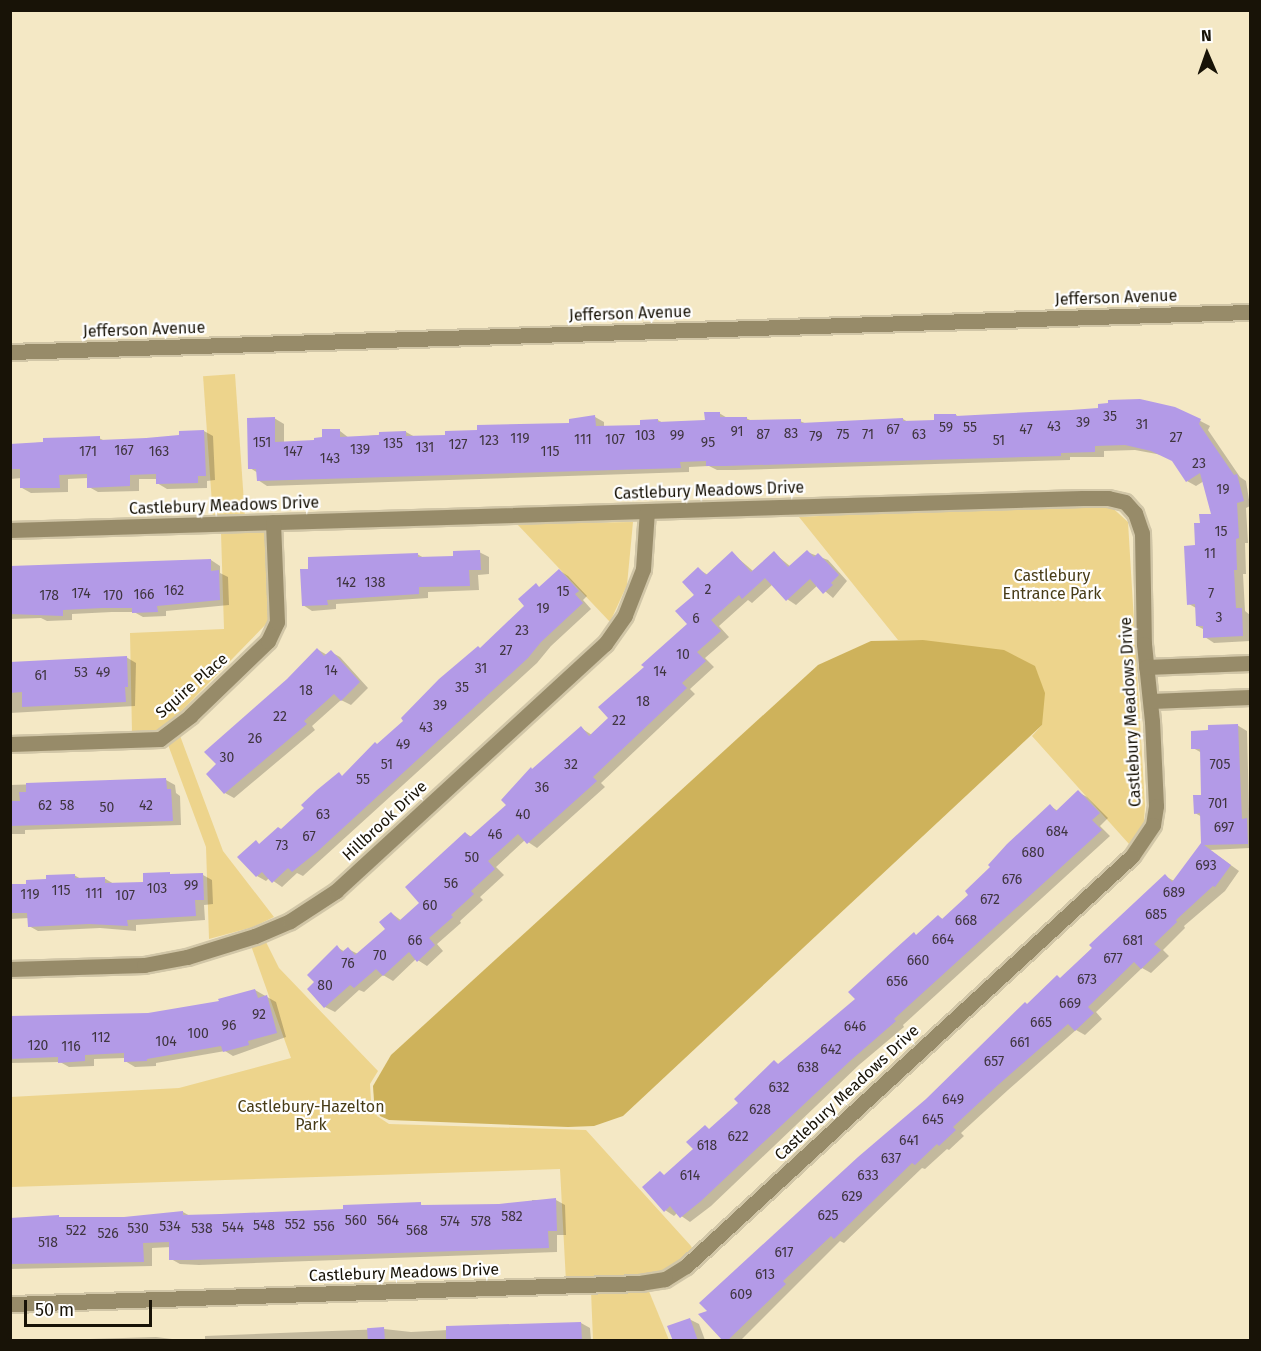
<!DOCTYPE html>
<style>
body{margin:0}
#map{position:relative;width:1261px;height:1351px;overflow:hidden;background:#f4e8c5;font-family:"Fira Sans",sans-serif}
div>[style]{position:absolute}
.green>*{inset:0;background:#edd48c;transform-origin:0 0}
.water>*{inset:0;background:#ceb25b}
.shadow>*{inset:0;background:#0003}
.building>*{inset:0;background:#b39ae7;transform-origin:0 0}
.roads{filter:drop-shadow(2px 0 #d1c6a7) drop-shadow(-2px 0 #d1c6a7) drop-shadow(0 2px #d1c6a7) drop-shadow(0 -2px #d1c6a7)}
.minor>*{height:15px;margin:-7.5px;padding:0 7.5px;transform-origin:7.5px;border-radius:7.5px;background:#978b69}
.tertiary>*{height:15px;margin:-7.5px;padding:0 7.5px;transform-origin:7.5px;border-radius:7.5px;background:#978b69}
span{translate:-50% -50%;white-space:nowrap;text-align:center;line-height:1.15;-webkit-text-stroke:4.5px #fff;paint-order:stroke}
.number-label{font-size:14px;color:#3f353f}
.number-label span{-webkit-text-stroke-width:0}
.street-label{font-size:16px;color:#181307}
.park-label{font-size:16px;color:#483c17}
.frame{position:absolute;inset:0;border:12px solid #181307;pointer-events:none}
.north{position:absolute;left:1177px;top:24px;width:60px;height:60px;-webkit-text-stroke:4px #fff;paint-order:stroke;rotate:358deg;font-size:16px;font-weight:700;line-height:24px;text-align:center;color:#181307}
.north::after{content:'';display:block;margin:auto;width:21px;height:27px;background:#181307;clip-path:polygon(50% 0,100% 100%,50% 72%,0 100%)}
.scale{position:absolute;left:24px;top:1300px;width:128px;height:27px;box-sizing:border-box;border:3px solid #181307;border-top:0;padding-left:8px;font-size:18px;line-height:21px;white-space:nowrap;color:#181307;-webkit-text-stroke:4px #fff;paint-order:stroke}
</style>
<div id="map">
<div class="green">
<div style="left:235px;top:374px;width:142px;height:32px;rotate:86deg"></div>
<div style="clip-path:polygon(1106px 502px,1128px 522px,1145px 805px,1144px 822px,1138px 837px,1129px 844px,1032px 736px,1042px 725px,923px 640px,898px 640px,799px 517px)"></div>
<div style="clip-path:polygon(633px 522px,627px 585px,610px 622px,517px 524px)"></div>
<div style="clip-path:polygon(268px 529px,270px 620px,158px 735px,132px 733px,130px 633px,224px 629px,221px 533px)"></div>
<div style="clip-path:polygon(179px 733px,223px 851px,274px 917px,253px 927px,209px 939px,206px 847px,167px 742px)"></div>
<div style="clip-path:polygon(263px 936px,279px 968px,378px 1071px,370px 1084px,371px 1101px,377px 1116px,389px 1124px,586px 1130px,691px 1246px,695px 1254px,684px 1262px,638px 1280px,566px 1282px,560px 1169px,11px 1187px,10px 1097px,179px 1088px,291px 1058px,249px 940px)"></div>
<div style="clip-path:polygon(648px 1289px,669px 1340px,593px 1340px,591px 1291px)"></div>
</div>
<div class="water">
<div style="clip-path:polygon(923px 640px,1004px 650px,1035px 666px,1045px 693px,1042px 725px,623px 1116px,594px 1126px,568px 1127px,389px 1120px,380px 1116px,374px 1101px,373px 1086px,391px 1055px,818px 665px,871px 641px)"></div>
</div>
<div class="shadow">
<div style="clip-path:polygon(1175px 408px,1210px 426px,1208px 430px,1240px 477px,1246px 481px,1250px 506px,1246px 508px,1248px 543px,1245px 543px,1246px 574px,1243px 574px,1245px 611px,1250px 615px,1250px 641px,1214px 643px,1205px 637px,1205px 630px,1197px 626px,1196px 608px,1189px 604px,1201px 524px,1213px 515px,1204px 481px,1196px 486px,1187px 481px,1174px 461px,1162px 455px,1135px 450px,1104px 451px,1104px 457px,1070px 457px,1070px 460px,735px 470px,717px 470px,709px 466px,689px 467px,689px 472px,267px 486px,258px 480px,258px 473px,250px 468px,274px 418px,284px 424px,284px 443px,316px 442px,340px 431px,349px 438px,406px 432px,415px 437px,447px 436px,570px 424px,595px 417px,604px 422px,604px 427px,642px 426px,658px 420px,663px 423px,706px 422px,719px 413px,729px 419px,746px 418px,752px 421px,800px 421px,807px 424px,903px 419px,908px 422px,936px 422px,956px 415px,959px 417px)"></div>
<div style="clip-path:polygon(204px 431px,213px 436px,215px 480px,207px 481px,207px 488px,167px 489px,157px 483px,157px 479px,139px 479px,139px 491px,98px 492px,89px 487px,88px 478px,68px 479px,68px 492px,31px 493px,22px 488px,22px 478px,10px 479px,10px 445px,99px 438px,105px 441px,181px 437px,180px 432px)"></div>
<div style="clip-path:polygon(479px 552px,489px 557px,489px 574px,478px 575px,479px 590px,428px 592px,428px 598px,336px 604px,336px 609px,312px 611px,303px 605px,417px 554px,424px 558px,454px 557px)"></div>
<div style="clip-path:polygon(807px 552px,828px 560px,847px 581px,833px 598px,818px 585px,796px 605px,787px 599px,773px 584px,752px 603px,748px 600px,719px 626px,729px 637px,705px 658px,714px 667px,690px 689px,695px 694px,601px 783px,605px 787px,537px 848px,525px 840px,496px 867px,504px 875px,480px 897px,483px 900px,460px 921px,461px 923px,437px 944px,443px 951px,427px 966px,416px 959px,393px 981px,383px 975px,364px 992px,359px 990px,335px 1012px,325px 1007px,316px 983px,337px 947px,345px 952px,348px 949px,358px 954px,387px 929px,391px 913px,402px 921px,421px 903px,465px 833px,472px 837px,508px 805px,533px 770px,581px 728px,592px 735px,610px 718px,646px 668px,689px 625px,698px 569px,708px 575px,732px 553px,753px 571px,774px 553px,791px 567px)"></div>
<div style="clip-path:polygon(211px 560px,220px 566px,220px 573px,228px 577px,229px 605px,166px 611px,166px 616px,143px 617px,134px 612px,112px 612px,72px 614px,72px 620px,47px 621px,41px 618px,10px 619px,10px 567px)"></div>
<div style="clip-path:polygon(559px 570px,568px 576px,587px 596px,583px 600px,591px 609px,551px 646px,537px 663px,303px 876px,297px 873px,282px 887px,269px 878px,266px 881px,257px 876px,256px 842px,260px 845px,282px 830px,378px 746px,526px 606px,536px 585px,540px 588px)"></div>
<div style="clip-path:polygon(317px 649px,327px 655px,331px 652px,340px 657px,368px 688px,351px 705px,341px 700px,312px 726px,315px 730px,234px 798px,225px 793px,218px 765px,288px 680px)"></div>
<div style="clip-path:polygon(126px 657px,136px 663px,135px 706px,10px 713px,10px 663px)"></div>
<div style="clip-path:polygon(1237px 725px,1247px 731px,1250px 848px,1210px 850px,1239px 871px,1225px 891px,1184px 926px,1185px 928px,1163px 950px,1169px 956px,1151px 973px,1142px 968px,1096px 1012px,1102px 1019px,1085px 1035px,1076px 1030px,1008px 1090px,961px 1133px,964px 1136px,949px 1150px,947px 1149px,925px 1169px,922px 1168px,844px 1243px,840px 1241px,741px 1340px,725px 1340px,709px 1312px,927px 1100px,1028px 1005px,1061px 979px,1165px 876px,1174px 881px,1203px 843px,1202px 817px,1195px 813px,1203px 796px,1202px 753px,1193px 748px,1209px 732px)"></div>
<div style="clip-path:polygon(166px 780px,175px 785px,176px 793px,180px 796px,181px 825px,25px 830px,25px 834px,10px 834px,10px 785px)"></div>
<div style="clip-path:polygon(1078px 792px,1087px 797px,1108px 818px,1100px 826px,1110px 836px,903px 1025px,904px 1027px,859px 1065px,711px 1206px,690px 1222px,677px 1213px,674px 1216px,665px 1210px,660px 1173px,665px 1176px,695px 1149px,705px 1127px,710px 1130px,740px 1103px,774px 1062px,780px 1065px,857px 999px,938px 916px,944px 920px,971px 895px,1050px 806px,1058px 811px)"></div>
<div style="clip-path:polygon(74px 875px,81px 879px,104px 878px,114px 884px,145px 883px,203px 875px,212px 880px,213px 904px,204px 905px,205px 920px,136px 925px,136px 931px,100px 928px,38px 931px,29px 926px,29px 918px,10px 919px,10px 886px,28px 885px)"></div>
<div style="clip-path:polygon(255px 990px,276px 1002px,286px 1037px,233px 1056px,225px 1051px,156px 1063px,156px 1066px,135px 1067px,125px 1061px,125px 1058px,94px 1059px,94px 1066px,69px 1067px,60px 1062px,10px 1063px,10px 1017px,148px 1015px,221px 1003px)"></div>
<div style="clip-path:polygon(532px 1200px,556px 1200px,565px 1205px,566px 1235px,557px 1235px,557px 1252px,199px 1265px,180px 1264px,171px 1259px,171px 1247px,152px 1248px,152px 1266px,10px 1269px,10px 1219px,125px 1218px,183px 1212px,190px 1216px,345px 1210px,420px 1204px,425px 1207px,532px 1204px)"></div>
<div style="clip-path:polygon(689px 1319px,699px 1324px,705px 1340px,674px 1340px)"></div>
<div style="clip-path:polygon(581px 1323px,590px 1328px,591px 1340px,205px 1340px,205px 1336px,384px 1329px,411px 1332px)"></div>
<div style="clip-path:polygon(156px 1337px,180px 1340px,56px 1340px)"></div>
</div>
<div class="building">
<div style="clip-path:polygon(1140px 399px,1175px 407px,1201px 419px,1199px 424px,1234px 475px,1237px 474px,1244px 501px,1237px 503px,1239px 538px,1236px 539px,1237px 570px,1234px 570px,1236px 608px,1242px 608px,1243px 636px,1203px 638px,1203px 626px,1196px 626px,1195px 604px,1187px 605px,1184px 546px,1195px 545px,1194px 523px,1200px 523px,1199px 514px,1211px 514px,1200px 473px,1186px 482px,1172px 461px,1151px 451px,1125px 445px,1095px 446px,1095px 452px,1061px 453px,1061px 456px,725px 466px,706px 466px,706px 461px,680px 462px,681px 468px,257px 481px,256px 469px,248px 469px,247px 418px,275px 417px,275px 442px,314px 440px,314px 438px,322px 437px,322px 429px,340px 429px,340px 437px,379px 435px,379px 432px,406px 431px,406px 436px,445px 435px,445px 431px,477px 430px,477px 425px,569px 423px,569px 419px,595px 415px,596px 426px,640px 425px,640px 420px,658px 419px,658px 422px,705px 420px,704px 412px,720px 412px,720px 417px,747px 417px,747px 420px,801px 419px,801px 423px,903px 418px,903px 421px,934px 420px,934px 414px,956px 414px,956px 416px,1071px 410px,1098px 408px,1098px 404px,1108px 403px,1108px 400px)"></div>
<div style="clip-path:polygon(204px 430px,206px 476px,198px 476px,198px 483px,156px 484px,156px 474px,130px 475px,130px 486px,87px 488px,87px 474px,59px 475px,60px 488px,20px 488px,20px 469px,10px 469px,10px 444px,43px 442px,43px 438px,75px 437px,100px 436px,100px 440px,146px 438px,179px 435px,179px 431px)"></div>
<div style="clip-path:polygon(480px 550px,481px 570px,469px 570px,470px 586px,419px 587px,419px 594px,327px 600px,328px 605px,302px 606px,300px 569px,308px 569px,308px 557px,418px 553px,418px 557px,453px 556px,453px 551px)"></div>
<div style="clip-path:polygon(807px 550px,814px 557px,818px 553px,839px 575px,831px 583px,833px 585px,823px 594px,810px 579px,786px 601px,765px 578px,742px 599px,739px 595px,711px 620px,721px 631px,697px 652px,706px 661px,682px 683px,687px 688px,593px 777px,597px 781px,527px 844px,518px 834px,488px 861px,495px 869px,471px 891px,474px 894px,451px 915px,453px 917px,429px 938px,435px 945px,417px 962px,409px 952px,383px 976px,376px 969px,354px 988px,350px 985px,324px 1008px,307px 989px,314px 982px,307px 975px,337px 945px,342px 952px,348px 947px,355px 955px,385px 929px,379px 922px,391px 912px,399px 921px,419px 903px,405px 887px,465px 832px,470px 837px,506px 805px,501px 800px,531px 767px,532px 769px,581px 726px,589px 736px,608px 718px,598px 707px,644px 667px,641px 665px,687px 624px,675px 611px,694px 595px,682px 582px,698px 567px,706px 575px,732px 551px,751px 572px,774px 551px,788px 567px)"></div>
<div style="clip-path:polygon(211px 559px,211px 571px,219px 570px,220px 600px,157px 606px,158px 612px,132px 613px,132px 608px,102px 608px,63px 610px,63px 616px,10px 614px,10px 566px)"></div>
<div style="clip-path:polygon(559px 569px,579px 591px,575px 594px,583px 603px,541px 642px,528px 658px,318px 851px,292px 872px,288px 868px,272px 883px,262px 872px,256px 877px,237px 857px,256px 840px,259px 844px,278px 827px,281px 829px,304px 808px,301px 805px,317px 790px,339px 772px,342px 776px,375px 742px,377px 744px,403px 721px,401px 718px,439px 679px,478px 646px,480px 648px,524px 606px,518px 599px,536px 583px,539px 587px)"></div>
<div style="clip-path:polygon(317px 648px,324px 656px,331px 650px,360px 682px,341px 701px,334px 694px,304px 721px,307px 724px,224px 794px,206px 774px,216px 764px,204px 752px,287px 679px)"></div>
<div style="clip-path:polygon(127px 656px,128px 687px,125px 687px,126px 702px,22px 707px,22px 692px,10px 693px,10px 662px)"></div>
<div style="clip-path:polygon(1238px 724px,1242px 819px,1247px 818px,1248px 844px,1204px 845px,1231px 865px,1215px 887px,1213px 886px,1176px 920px,1177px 922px,1154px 944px,1161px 950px,1141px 969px,1134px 962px,1088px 1007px,1094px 1013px,1075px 1031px,1068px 1024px,998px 1085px,953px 1127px,956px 1130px,939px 1146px,937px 1144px,915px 1165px,912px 1163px,834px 1239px,831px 1236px,783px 1281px,786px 1284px,727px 1341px,723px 1341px,698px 1314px,707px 1311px,699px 1303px,858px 1157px,926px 1099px,1025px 1002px,1027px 1004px,1057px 975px,1060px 978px,1092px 948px,1089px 945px,1165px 874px,1172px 882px,1201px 843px,1200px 813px,1194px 814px,1193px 795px,1201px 795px,1200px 749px,1191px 749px,1191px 731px,1208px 730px,1208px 725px)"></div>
<div style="clip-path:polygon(166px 778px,167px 789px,171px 789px,173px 821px,10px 826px,10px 801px,20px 801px,19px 792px,26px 792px,26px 783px)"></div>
<div style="clip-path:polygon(1078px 790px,1100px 813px,1092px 820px,1102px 830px,894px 1019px,896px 1021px,850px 1061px,701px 1201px,680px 1218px,670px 1206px,664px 1212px,642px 1187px,660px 1171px,664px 1175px,693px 1149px,686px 1142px,705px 1125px,709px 1129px,738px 1103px,734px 1099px,774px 1060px,778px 1064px,855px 999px,848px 992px,894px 950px,914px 932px,916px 935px,938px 915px,942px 919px,968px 895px,965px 891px,990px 867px,988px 865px,1007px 844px,1050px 804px,1056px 811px)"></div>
<div style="clip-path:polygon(170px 872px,170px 874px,203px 873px,204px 900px,195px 900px,196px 916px,127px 920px,128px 926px,89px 924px,28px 927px,27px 913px,10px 913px,10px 884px,26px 884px,26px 880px,46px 879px,46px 875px,75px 874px,75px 878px,105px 877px,105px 883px,143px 882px,143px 873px)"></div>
<div style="clip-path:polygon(255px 989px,258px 998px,267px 995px,277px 1033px,248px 1041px,249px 1045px,223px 1052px,221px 1046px,147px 1059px,147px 1061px,124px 1062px,124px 1053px,85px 1055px,85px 1061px,58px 1063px,58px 1057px,10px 1059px,10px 1016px,148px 1013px,219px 1001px,218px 999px)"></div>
<div style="clip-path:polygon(556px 1198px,557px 1231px,548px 1231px,549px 1248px,189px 1260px,169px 1260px,169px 1242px,143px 1243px,144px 1262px,10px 1264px,10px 1218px,59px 1215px,59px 1217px,124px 1217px,183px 1211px,183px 1215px,221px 1214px,343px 1209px,343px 1205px,421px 1202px,421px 1205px,499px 1204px)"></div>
<div style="clip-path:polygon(690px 1318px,698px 1341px,673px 1341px,667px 1326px)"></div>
<div style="clip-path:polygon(581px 1322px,582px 1341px,446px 1341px,446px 1326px)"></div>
<div style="left:384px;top:1327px;width:14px;height:17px;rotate:86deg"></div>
</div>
<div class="roads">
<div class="minor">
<div style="left:10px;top:530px;width:1073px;rotate:-1.71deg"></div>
<div style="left:1083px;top:498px;width:25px"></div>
<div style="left:1108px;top:498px;width:17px;rotate:13deg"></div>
<div style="left:1125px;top:502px;width:15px;rotate:48deg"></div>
<div style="left:1135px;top:513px;width:21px;rotate:71deg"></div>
<div style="left:1142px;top:533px;width:111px;rotate:89deg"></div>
<div style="left:1144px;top:644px;width:77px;rotate:84.1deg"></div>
<div style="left:1152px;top:721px;width:85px;rotate:87.3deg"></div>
<div style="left:1156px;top:806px;width:19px;rotate:99deg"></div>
<div style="left:1153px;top:825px;width:37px;rotate:124deg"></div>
<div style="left:1132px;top:856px;width:606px;rotate:137.41deg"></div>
<div style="left:686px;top:1266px;width:25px;rotate:148deg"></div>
<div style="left:665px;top:1279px;width:24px;rotate:171deg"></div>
<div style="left:641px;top:1283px;width:631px;rotate:178.09deg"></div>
<div style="left:1146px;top:667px;width:104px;rotate:-2.2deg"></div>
<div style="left:1151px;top:701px;width:99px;rotate:-2.3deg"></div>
<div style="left:10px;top:744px;width:150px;rotate:-1.9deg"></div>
<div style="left:160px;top:739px;width:38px;rotate:-37deg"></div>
<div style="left:190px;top:716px;width:108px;rotate:-43.9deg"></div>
<div style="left:268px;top:641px;width:21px;rotate:-65deg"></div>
<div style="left:277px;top:622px;width:100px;rotate:-92.3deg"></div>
<div style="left:10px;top:969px;width:134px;rotate:-1.7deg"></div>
<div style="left:144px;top:965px;width:44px;rotate:-10.5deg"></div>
<div style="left:187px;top:957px;width:71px;rotate:-17.2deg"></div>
<div style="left:255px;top:936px;width:38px;rotate:-23deg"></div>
<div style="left:290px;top:921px;width:55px;rotate:-33.1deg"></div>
<div style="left:336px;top:891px;width:365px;rotate:-42.6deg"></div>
<div style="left:605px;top:644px;width:35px;rotate:-55deg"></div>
<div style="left:625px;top:615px;width:49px;rotate:-68.6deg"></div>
<div style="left:643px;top:569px;width:58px;rotate:-86.1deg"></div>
</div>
<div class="tertiary">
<div style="left:10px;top:352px;width:1241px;rotate:-1.85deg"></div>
</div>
</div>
<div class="number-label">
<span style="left:1110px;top:417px">35</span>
<span style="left:1083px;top:423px">39</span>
<span style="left:1142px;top:425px">31</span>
<span style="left:1054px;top:427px">43</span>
<span style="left:946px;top:428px">59</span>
<span style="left:970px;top:428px">55</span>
<span style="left:893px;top:430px">67</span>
<span style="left:1026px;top:430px">47</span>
<span style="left:737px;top:432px">91</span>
<span style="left:791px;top:434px">83</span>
<span style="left:763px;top:435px">87</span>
<span style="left:843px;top:435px">75</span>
<span style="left:868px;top:435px">71</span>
<span style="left:919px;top:435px">63</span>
<span style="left:645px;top:436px">103</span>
<span style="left:677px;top:436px">99</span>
<span style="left:816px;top:437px">79</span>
<span style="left:1176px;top:438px">27</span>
<span style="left:520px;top:439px">119</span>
<span style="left:583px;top:440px">111</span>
<span style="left:615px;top:440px">107</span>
<span style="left:489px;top:441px">123</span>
<span style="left:999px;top:441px">51</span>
<span style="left:262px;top:443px">151</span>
<span style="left:708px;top:443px">95</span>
<span style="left:393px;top:444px">135</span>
<span style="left:458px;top:445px">127</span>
<span style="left:425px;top:448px">131</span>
<span style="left:360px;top:450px">139</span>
<span style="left:124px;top:451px">167</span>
<span style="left:88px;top:452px">171</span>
<span style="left:159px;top:452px">163</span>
<span style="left:293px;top:452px">147</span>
<span style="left:550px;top:452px">115</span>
<span style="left:330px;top:459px">143</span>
<span style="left:1199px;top:464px">23</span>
<span style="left:1223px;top:490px">19</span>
<span style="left:1221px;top:532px">15</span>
<span style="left:1210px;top:554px">11</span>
<span style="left:346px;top:583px">142</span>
<span style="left:375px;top:583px">138</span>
<span style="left:708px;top:590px">2</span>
<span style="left:174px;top:591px">162</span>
<span style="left:563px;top:592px">15</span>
<span style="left:81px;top:594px">174</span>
<span style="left:1211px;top:594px">7</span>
<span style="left:144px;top:595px">166</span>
<span style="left:49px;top:596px">178</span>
<span style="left:113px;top:596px">170</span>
<span style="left:543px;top:609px">19</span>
<span style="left:1219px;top:618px">3</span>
<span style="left:696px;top:619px">6</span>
<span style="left:522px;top:631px">23</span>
<span style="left:506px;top:651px">27</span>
<span style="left:683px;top:655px">10</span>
<span style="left:481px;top:669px">31</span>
<span style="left:331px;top:671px">14</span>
<span style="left:660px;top:672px">14</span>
<span style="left:81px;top:673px">53</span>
<span style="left:103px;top:673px">49</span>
<span style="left:41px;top:676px">61</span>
<span style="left:462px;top:688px">35</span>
<span style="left:306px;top:691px">18</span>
<span style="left:643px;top:702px">18</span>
<span style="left:440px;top:706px">39</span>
<span style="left:280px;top:717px">22</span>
<span style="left:619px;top:721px">22</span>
<span style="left:426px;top:728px">43</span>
<span style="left:255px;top:739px">26</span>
<span style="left:403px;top:745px">49</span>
<span style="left:227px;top:758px">30</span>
<span style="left:387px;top:765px">51</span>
<span style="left:571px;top:765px">32</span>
<span style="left:1220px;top:765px">705</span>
<span style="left:363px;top:780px">55</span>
<span style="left:542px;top:788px">36</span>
<span style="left:1218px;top:804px">701</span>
<span style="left:45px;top:806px">62</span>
<span style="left:67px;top:806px">58</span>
<span style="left:146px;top:806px">42</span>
<span style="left:107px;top:808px">50</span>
<span style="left:323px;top:815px">63</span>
<span style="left:523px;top:815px">40</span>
<span style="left:1224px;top:828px">697</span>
<span style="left:1057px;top:832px">684</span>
<span style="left:495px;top:835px">46</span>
<span style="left:309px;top:837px">67</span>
<span style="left:282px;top:846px">73</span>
<span style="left:1033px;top:853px">680</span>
<span style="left:472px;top:858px">50</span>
<span style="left:1206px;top:866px">693</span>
<span style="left:1012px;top:880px">676</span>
<span style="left:451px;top:884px">56</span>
<span style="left:191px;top:886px">99</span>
<span style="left:157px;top:889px">103</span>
<span style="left:61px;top:891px">115</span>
<span style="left:1174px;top:893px">689</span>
<span style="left:94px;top:894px">111</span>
<span style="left:30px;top:895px">119</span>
<span style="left:125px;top:896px">107</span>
<span style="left:990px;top:900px">672</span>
<span style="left:430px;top:906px">60</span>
<span style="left:1156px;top:915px">685</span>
<span style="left:966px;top:921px">668</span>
<span style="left:943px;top:940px">664</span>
<span style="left:415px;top:941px">66</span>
<span style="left:1133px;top:941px">681</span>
<span style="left:380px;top:956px">70</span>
<span style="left:1113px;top:959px">677</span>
<span style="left:918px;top:961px">660</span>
<span style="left:348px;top:964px">76</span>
<span style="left:1087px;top:980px">673</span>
<span style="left:897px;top:982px">656</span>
<span style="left:325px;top:986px">80</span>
<span style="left:1070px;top:1004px">669</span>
<span style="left:259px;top:1015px">92</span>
<span style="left:1041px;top:1023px">665</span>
<span style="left:229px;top:1026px">96</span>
<span style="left:855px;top:1027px">646</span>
<span style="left:198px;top:1034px">100</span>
<span style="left:101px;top:1038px">112</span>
<span style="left:166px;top:1042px">104</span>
<span style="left:1020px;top:1043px">661</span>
<span style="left:38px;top:1046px">120</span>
<span style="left:71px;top:1047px">116</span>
<span style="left:831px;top:1050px">642</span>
<span style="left:994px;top:1062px">657</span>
<span style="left:808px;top:1068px">638</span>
<span style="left:779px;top:1088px">632</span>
<span style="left:953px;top:1100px">649</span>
<span style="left:760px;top:1110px">628</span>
<span style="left:933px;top:1120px">645</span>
<span style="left:738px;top:1137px">622</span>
<span style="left:909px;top:1141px">641</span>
<span style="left:707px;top:1146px">618</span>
<span style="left:891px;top:1159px">637</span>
<span style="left:690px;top:1176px">614</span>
<span style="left:868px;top:1176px">633</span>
<span style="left:852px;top:1197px">629</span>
<span style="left:828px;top:1216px">625</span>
<span style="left:512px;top:1217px">582</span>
<span style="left:356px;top:1221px">560</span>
<span style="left:388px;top:1221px">564</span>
<span style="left:450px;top:1222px">574</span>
<span style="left:481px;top:1222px">578</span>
<span style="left:295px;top:1225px">552</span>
<span style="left:264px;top:1226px">548</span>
<span style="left:170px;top:1227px">534</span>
<span style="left:324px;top:1227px">556</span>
<span style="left:233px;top:1228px">544</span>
<span style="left:138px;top:1229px">530</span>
<span style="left:202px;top:1229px">538</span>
<span style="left:76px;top:1231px">522</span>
<span style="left:417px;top:1231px">568</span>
<span style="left:108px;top:1234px">526</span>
<span style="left:48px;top:1243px">518</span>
<span style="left:784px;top:1253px">617</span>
<span style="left:765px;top:1275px">613</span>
<span style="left:741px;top:1295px">609</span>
</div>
<div class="street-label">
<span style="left:1116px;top:298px;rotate:-2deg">Jefferson Avenue</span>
<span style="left:630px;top:314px;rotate:-2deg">Jefferson Avenue</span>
<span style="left:144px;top:330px;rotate:-2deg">Jefferson Avenue</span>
<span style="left:709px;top:491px;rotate:-2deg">Castlebury Meadows Drive</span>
<span style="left:224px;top:506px;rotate:-2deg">Castlebury Meadows Drive</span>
<span style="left:192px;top:686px;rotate:-41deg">Squire Place</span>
<span style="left:1131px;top:712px;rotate:-93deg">Castlebury Meadows Drive</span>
<span style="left:385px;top:821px;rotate:-43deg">Hillbrook Drive</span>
<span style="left:847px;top:1093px;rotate:-43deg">Castlebury Meadows Drive</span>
<span style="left:404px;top:1273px;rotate:-2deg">Castlebury Meadows Drive</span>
</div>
<div class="park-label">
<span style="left:1052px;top:585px">Castlebury<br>Entrance Park</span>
<span style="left:311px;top:1116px">Castlebury-Hazelton<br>Park</span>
</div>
<div class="frame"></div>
<div class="north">N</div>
<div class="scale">50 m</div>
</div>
